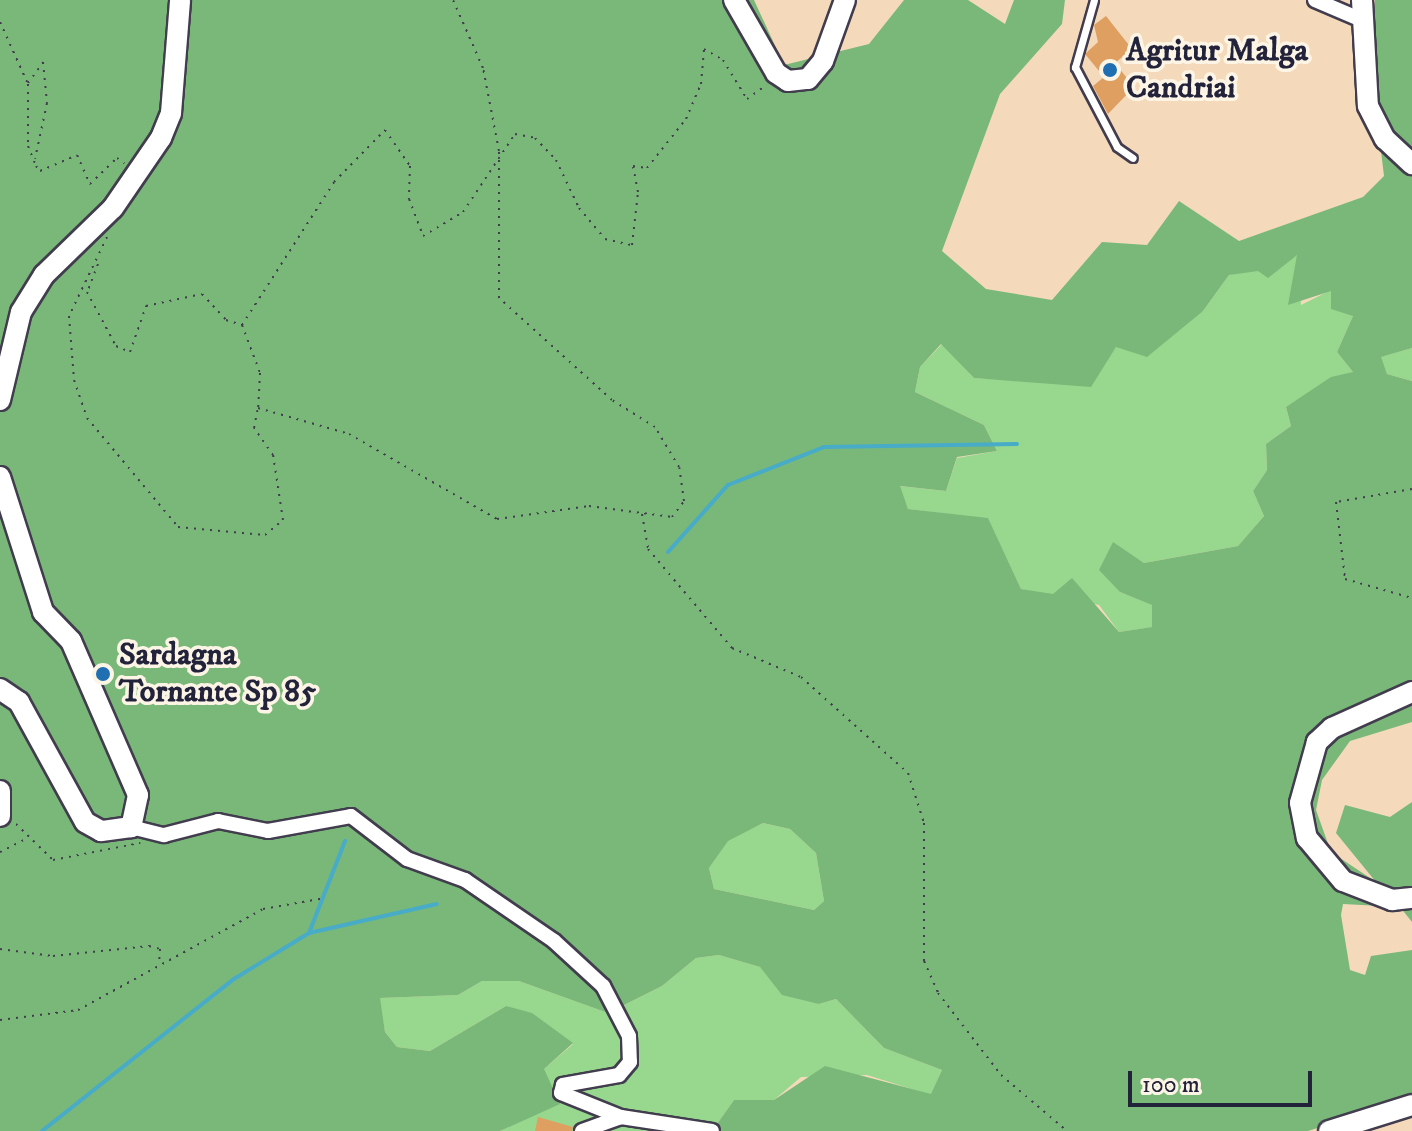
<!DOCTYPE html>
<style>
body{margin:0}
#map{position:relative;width:1412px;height:1131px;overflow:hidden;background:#f4d9bb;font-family:"IM FELL DW Pica",serif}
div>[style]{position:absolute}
.green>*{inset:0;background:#97d88e}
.forest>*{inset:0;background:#79b879}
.stream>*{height:4px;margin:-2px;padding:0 2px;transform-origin:2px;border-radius:2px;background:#48abc7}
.building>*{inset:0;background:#de9f61}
.path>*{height:2px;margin-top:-1px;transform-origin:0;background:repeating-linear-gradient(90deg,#423d4e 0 2px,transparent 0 8px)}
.roads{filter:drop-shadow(2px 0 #423d4e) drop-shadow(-2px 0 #423d4e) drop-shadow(0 2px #423d4e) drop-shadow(0 -2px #423d4e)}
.lane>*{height:7px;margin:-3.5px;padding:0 3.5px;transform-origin:3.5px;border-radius:3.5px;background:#fff}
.street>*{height:14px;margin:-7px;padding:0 7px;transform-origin:7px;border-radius:7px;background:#fff}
.secondary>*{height:20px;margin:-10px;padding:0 10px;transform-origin:10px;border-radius:10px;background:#fff}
.dots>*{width:22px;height:22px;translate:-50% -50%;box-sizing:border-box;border:4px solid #fcf5e5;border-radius:50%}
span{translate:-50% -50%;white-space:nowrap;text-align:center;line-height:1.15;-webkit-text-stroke:7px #fcf5e5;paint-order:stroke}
.poi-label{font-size:32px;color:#22223b;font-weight:700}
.left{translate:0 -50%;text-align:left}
.scale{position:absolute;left:1128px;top:1071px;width:184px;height:36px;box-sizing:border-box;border:4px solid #22223b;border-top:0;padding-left:10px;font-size:24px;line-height:28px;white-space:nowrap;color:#22223b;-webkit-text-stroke:6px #fcf5e5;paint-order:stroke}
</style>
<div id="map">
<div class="green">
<div style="clip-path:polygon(1298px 254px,1301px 305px,1331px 290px,1353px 316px,1337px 352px,1353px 372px,1286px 407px,1291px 426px,1266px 444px,1267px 470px,1253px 491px,1264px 516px,1238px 546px,1144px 563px,1113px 543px,1120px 592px,1153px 605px,1153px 627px,1119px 632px,1099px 605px,1021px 589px,988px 519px,908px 509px,899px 486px,946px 491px,957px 458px,997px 451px,984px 425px,915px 392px,920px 367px,942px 344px,974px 378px,1029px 381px,1100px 366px,1116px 347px,1203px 311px,1229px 275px)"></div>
<div style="clip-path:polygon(1412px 348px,1412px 381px,1387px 374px,1380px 357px)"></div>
<div style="clip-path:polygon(763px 823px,790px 829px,816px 853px,824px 901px,814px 910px,714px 889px,709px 868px,728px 840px)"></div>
<div style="clip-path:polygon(719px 955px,760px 967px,819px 1004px,836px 999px,884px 1048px,942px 1070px,931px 1095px,867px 1075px,801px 1077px,774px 1100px,734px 1100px,712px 1131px,500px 1131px,533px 1115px,544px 1069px,573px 1044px,506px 1006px,430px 1051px,397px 1047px,385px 1032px,379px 998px,458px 995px,482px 981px,519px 981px,608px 1013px,662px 986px,696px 958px)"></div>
</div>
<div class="forest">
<div style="clip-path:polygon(evenodd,0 0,754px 0,784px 65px,869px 44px,904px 0,968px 0,1005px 24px,1014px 0,1065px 0,1062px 24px,1000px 94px,942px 251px,986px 289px,1052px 300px,1102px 242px,1147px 245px,1179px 201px,1239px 241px,1363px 197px,1384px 176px,1380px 143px,1412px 172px,1412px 348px,1381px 357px,1387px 374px,1412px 381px,1412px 686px,1312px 738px,1293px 803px,1314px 861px,1412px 905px,1412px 922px,1400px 907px,1343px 904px,1341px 915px,1350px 970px,1365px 975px,1371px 956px,1412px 950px,1412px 1098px,1308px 1131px,712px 1131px,734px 1100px,774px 1100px,825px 1066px,931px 1094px,942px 1070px,884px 1048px,836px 999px,819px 1004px,782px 995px,760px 967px,719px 955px,696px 958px,662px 986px,608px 1013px,519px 981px,482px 981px,458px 995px,380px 998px,385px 1032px,397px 1047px,430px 1051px,506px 1006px,532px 1013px,573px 1043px,544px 1069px,560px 1104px,500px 1131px,0 1131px,0 0,1297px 255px,1288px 305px,1331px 291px,1331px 309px,1353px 316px,1337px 352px,1353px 372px,1331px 377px,1286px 407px,1291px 426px,1266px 444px,1267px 470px,1253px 491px,1264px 516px,1238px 546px,1144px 563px,1113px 542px,1099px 570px,1120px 592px,1152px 605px,1152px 627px,1119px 632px,1072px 578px,1053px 594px,1021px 589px,988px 518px,908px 509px,900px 486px,946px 491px,957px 457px,997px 451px,984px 425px,915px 392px,920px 367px,941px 344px,974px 378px,1091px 387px,1116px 347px,1147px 357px,1203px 311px,1229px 275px,1258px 271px,1268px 278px,1297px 255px,0 0,763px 823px,790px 829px,816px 853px,824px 901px,814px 910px,714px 889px,709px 868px,728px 841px,763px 823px)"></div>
<div style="clip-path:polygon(1375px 0,1412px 0,1412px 158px,1382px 125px,1373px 88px)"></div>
<div style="clip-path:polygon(1412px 698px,1412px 722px,1350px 741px,1322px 780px,1316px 810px,1331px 852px,1376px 882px,1336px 833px,1345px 805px,1390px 817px,1412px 802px,1412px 893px,1393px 894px,1346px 877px,1312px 836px,1306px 803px,1312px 762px,1335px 732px)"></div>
</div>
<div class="stream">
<div style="left:668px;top:552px;width:90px;rotate:-48.2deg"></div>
<div style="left:728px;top:485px;width:103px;rotate:-21.6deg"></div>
<div style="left:824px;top:447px;width:193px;rotate:-0.9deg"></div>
<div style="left:309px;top:933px;width:99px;rotate:-68.6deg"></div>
<div style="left:42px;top:1131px;width:245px;rotate:-38.4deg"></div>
<div style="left:234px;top:979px;width:88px;rotate:-31.5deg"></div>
<div style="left:309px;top:933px;width:131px;rotate:-12.8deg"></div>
</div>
<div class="building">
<div style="clip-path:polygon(1106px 16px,1132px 49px,1115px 63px,1134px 87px,1108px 114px,1093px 86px,1104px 77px,1085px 54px,1098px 42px,1094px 25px)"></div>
<div style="clip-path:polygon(538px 1117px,573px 1127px,572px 1131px,535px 1131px)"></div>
</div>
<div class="path">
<div style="left:0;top:22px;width:68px;rotate:65.7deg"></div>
<div style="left:28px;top:84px;width:62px;rotate:90deg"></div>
<div style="left:28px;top:146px;width:22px;rotate:68deg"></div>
<div style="left:36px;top:166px;width:6px;rotate:51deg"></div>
<div style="left:40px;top:171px;width:40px;rotate:-23.4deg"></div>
<div style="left:77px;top:155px;width:32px;rotate:66deg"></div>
<div style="left:90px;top:184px;width:37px;rotate:-44deg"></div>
<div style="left:117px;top:158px;width:9px;rotate:36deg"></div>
<div style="left:28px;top:83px;width:26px;rotate:-54deg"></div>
<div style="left:43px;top:62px;width:41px;rotate:84.4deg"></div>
<div style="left:47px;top:103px;width:57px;rotate:102.1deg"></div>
<div style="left:107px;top:237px;width:88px;rotate:115.7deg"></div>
<div style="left:69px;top:316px;width:64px;rotate:85.5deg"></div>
<div style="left:74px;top:380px;width:40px;rotate:71.1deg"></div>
<div style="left:87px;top:418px;width:142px;rotate:50.1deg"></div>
<div style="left:178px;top:527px;width:87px;rotate:5.3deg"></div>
<div style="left:265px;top:535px;width:23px;rotate:-40deg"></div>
<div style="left:283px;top:520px;width:66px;rotate:-98.7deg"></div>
<div style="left:273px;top:455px;width:33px;rotate:-125deg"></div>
<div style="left:254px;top:428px;width:20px;rotate:-79deg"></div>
<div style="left:258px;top:408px;width:95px;rotate:15.9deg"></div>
<div style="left:349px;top:434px;width:171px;rotate:29.9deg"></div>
<div style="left:497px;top:519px;width:93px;rotate:-8deg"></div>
<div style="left:589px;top:506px;width:84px;rotate:7.5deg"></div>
<div style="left:672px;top:517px;width:20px;rotate:-53deg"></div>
<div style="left:684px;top:501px;width:34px;rotate:-98deg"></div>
<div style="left:679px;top:467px;width:47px;rotate:-121deg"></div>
<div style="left:655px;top:427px;width:51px;rotate:-147.9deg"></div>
<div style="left:612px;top:400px;width:152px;rotate:-137.9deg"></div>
<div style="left:499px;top:298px;width:147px;rotate:-90deg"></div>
<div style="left:499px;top:151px;width:85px;rotate:-100.9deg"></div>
<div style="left:483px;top:68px;width:74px;rotate:-113.8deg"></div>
<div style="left:98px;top:264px;width:30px;rotate:111deg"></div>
<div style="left:87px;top:292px;width:61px;rotate:61.8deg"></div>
<div style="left:116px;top:346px;width:15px;rotate:23deg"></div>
<div style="left:130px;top:352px;width:49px;rotate:-70.8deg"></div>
<div style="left:146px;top:306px;width:57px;rotate:-12.1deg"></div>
<div style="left:202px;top:294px;width:35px;rotate:47deg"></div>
<div style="left:226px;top:320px;width:17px;rotate:17deg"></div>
<div style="left:242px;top:325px;width:170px;rotate:-57.2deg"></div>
<div style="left:334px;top:182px;width:73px;rotate:-45.6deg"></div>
<div style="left:385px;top:130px;width:44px;rotate:55.2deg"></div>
<div style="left:410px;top:166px;width:33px;rotate:92deg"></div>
<div style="left:409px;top:199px;width:40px;rotate:69deg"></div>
<div style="left:423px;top:236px;width:47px;rotate:-31deg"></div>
<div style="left:463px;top:212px;width:94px;rotate:-56.3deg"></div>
<div style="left:515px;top:134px;width:20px;rotate:11deg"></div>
<div style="left:535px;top:138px;width:30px;rotate:46deg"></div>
<div style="left:556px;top:160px;width:53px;rotate:64.4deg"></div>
<div style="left:579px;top:208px;width:40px;rotate:50deg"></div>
<div style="left:605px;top:239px;width:28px;rotate:13deg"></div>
<div style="left:632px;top:245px;width:53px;rotate:-83.5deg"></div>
<div style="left:638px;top:192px;width:26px;rotate:-101deg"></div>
<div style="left:633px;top:166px;width:14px;rotate:8deg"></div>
<div style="left:647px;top:168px;width:63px;rotate:-51.5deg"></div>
<div style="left:686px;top:119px;width:38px;rotate:-67deg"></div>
<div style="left:701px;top:84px;width:35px;rotate:-85deg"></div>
<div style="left:704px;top:49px;width:22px;rotate:30deg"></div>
<div style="left:723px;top:60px;width:46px;rotate:58.4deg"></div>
<div style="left:747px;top:99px;width:24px;rotate:-36deg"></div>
<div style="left:242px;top:325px;width:51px;rotate:69.4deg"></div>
<div style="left:260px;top:373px;width:34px;rotate:93deg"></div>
<div style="left:1412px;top:489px;width:77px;rotate:170.3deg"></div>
<div style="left:1336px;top:502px;width:78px;rotate:83.3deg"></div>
<div style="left:1345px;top:579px;width:70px;rotate:15.8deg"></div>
<div style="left:642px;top:514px;width:36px;rotate:80deg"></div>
<div style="left:648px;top:549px;width:130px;rotate:49.7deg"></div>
<div style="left:732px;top:648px;width:75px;rotate:22.8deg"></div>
<div style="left:801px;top:677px;width:144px;rotate:41.9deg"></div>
<div style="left:908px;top:773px;width:52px;rotate:72.3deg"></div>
<div style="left:924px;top:823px;width:138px;rotate:90deg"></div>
<div style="left:924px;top:961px;width:35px;rotate:66deg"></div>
<div style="left:938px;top:993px;width:103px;rotate:52.5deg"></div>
<div style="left:1001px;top:1075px;width:87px;rotate:40.3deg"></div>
<div style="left:16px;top:824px;width:52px;rotate:44.2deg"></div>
<div style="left:53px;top:860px;width:89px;rotate:-11.1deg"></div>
<div style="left:0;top:852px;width:28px;rotate:-27deg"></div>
<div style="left:0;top:949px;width:53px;rotate:7.5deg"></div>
<div style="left:53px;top:956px;width:97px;rotate:-5.9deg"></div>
<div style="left:149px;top:946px;width:11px;rotate:15deg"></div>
<div style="left:160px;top:949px;width:16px;rotate:94deg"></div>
<div style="left:0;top:1020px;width:79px;rotate:-7.3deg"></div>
<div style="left:78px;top:1010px;width:211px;rotate:-28.6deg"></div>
<div style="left:263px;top:909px;width:63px;rotate:-10.1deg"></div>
</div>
<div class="roads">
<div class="lane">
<div style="left:1094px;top:0;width:70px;rotate:105.8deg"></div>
<div style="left:1075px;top:67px;width:90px;rotate:62.3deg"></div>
<div style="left:1117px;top:147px;width:19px;rotate:35deg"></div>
</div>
<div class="street">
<div style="left:1315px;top:0;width:51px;rotate:23.1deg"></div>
<div style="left:131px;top:827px;width:34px;rotate:14deg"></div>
<div style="left:164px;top:835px;width:56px;rotate:-14.5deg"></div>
<div style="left:218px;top:821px;width:51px;rotate:11.3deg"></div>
<div style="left:268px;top:831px;width:84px;rotate:-10.2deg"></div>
<div style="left:351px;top:816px;width:71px;rotate:37.5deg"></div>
<div style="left:407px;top:859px;width:62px;rotate:19.9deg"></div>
<div style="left:465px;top:880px;width:108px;rotate:34.4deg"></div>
<div style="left:554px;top:941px;width:67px;rotate:42.6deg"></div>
<div style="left:603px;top:986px;width:56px;rotate:62.5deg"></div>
<div style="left:629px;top:1036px;width:26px;rotate:88deg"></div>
<div style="left:630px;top:1062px;width:17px;rotate:130deg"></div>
<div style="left:619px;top:1075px;width:57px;rotate:169.9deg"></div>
<div style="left:563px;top:1085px;width:8px;rotate:104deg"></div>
<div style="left:561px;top:1093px;width:65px;rotate:21.8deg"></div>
<div style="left:621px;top:1117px;width:92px;rotate:8.7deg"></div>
<div style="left:582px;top:1131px;width:41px;rotate:-19.7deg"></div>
</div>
<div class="secondary">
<div style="left:734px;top:0;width:84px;rotate:60.1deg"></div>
<div style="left:776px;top:73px;width:14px;rotate:34deg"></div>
<div style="left:788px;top:81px;width:20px;rotate:-6deg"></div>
<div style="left:808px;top:79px;width:23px;rotate:-50deg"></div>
<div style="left:823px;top:61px;width:65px;rotate:-70.2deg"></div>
<div style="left:1362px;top:0;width:106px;rotate:86.8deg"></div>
<div style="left:1368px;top:106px;width:37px;rotate:63deg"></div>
<div style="left:1385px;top:139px;width:37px;rotate:43deg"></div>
<div style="left:0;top:400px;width:90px;rotate:-76.6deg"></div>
<div style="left:21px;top:312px;width:44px;rotate:-58.1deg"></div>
<div style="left:44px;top:275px;width:96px;rotate:-44.2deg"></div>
<div style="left:113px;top:208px;width:85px;rotate:-55.6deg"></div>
<div style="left:161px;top:138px;width:27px;rotate:-68deg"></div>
<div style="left:171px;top:113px;width:113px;rotate:-85.4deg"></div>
<div style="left:0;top:477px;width:142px;rotate:72.3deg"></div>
<div style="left:43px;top:612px;width:40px;rotate:46deg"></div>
<div style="left:71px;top:641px;width:168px;rotate:66.5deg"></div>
<div style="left:138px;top:795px;width:33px;rotate:102deg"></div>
<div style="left:131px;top:827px;width:30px;rotate:172deg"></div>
<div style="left:101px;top:831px;width:18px;rotate:-151deg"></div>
<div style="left:85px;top:822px;width:137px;rotate:-118.8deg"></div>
<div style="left:19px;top:702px;width:23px;rotate:-146deg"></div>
<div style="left:1412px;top:692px;width:88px;rotate:155.8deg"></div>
<div style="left:1332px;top:728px;width:21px;rotate:137deg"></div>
<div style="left:1317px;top:742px;width:63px;rotate:105.6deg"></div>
<div style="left:1300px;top:803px;width:36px;rotate:79deg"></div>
<div style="left:1307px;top:838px;width:56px;rotate:50.1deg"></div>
<div style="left:1343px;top:881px;width:53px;rotate:21.2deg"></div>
<div style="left:1392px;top:900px;width:20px;rotate:-6deg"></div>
<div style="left:0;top:791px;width:25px;rotate:90deg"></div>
<div style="left:1329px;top:1131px;width:87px;rotate:-17.4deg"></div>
</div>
</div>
<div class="dots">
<div style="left:1110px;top:70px;background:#1f6fb2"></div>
<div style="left:103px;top:674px;background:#1f6fb2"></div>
</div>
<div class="poi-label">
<span class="left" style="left:1126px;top:70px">Agritur Malga<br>Candriai</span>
<span class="left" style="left:119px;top:674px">Sardagna<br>Tornante Sp 85</span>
</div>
<div class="scale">100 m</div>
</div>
